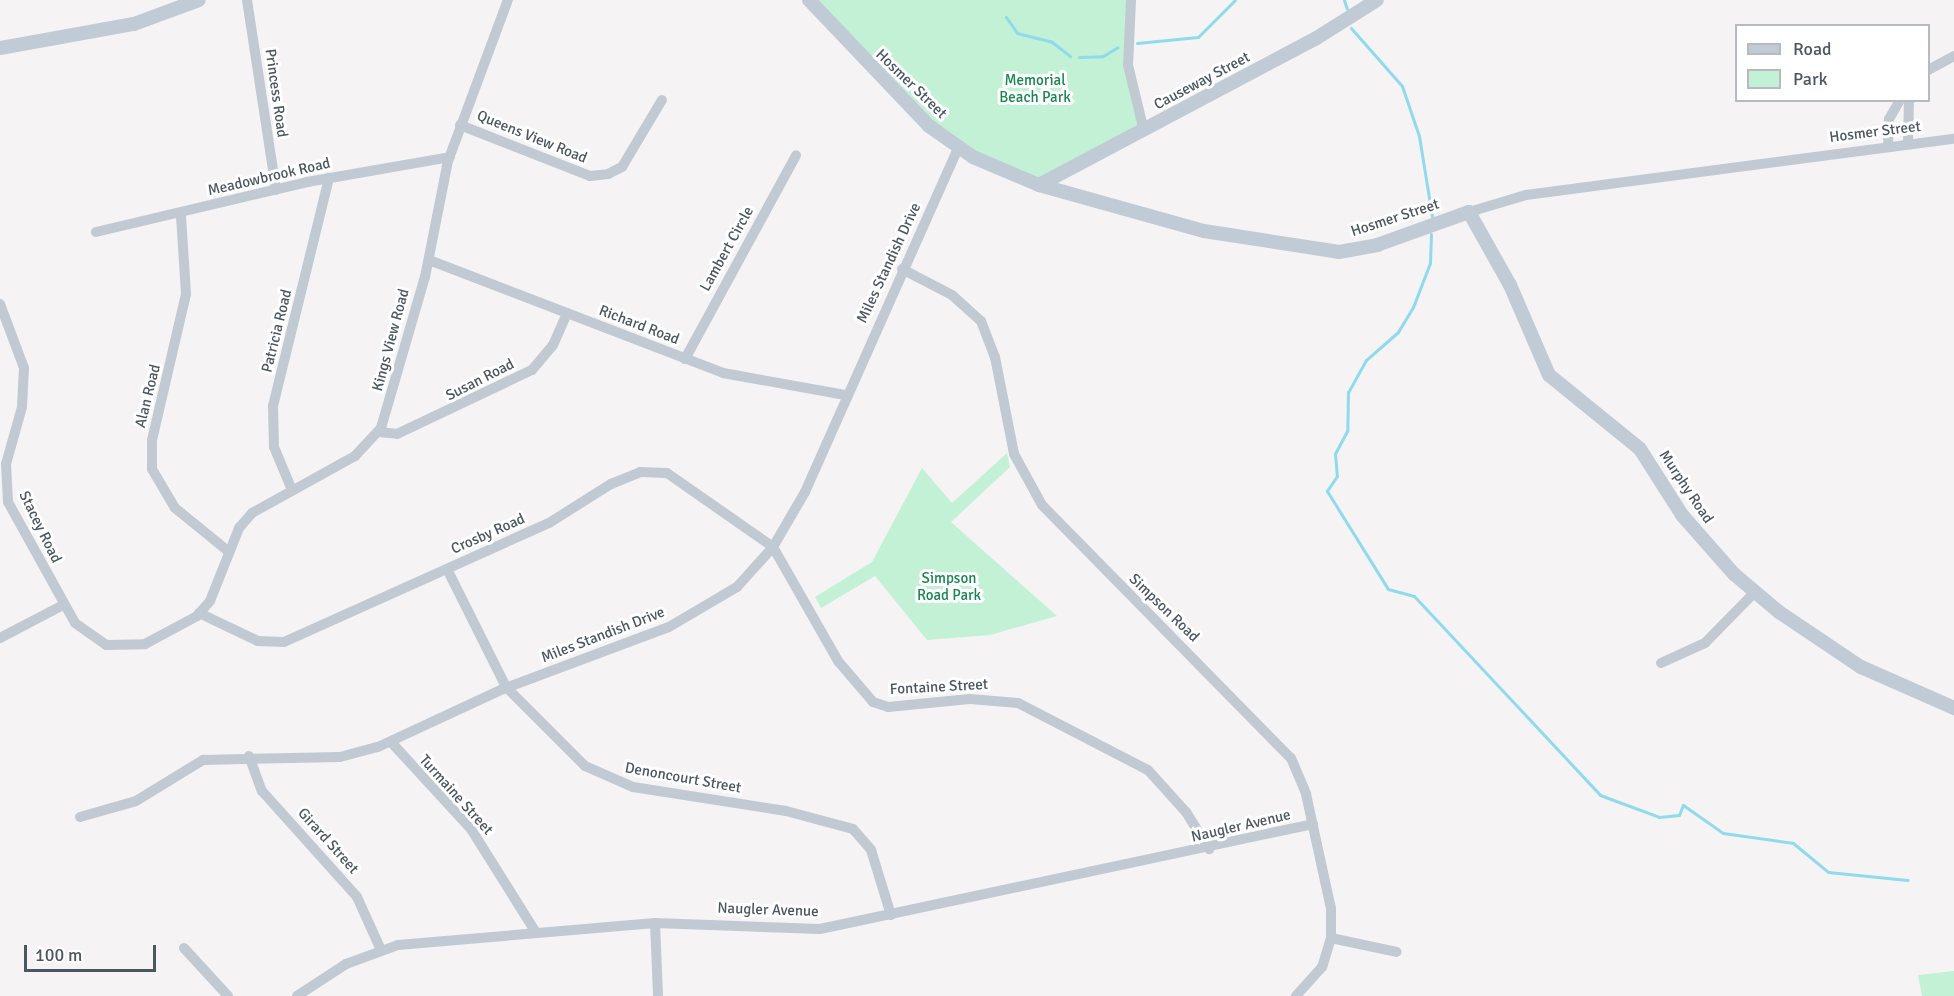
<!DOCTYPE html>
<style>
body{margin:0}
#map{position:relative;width:1954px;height:996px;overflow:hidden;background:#f5f3f3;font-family:Signika,sans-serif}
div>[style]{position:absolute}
.green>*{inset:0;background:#c3f1d5}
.stream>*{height:3px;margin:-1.5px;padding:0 1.5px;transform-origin:1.5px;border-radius:1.5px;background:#90daee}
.street>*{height:10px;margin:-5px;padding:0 5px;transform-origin:5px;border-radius:5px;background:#c1cad2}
.secondary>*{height:14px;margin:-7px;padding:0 7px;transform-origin:7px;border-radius:7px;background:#c1cbd6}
span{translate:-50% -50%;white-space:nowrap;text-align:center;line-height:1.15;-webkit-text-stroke:6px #fff;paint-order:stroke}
.park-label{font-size:15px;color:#17864f}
.street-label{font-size:15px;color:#4a5661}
.legend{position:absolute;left:1735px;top:24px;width:195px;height:78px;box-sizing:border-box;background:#fff;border:2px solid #b7bbc0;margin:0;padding:8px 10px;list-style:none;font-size:18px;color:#4a5661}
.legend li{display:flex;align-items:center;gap:12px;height:30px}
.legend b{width:30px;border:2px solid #b7bbc0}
.scale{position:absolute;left:24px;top:945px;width:132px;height:27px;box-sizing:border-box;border:3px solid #4a5661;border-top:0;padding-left:8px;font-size:18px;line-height:21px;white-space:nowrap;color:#4a5661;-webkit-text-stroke:4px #fff;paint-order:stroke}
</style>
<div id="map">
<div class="green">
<div style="clip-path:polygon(809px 0,1131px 0,1127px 36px,1144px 131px,1039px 185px,958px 148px)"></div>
<div style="clip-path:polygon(1007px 453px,1010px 467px,951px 522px,1057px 616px,990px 635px,927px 640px,875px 576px,821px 608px,815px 597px,872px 562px,922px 468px,952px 503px)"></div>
<div style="clip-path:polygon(1954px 971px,1954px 996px,1922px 996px,1918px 975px)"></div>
</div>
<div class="stream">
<div style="left:1344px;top:0;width:9px;rotate:72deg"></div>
<div style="left:1006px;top:17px;width:19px;rotate:55deg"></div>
<div style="left:1017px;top:33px;width:36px;rotate:14deg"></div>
<div style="left:1052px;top:42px;width:23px;rotate:38deg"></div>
<div style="left:1351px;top:28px;width:77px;rotate:48.7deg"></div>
<div style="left:1402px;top:86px;width:53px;rotate:71.2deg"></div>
<div style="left:1419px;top:136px;width:81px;rotate:80.8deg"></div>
<div style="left:1137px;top:43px;width:61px;rotate:-5.6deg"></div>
<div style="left:1198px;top:37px;width:52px;rotate:-45deg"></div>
<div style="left:1079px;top:57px;width:24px;rotate:-2deg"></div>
<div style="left:1103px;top:56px;width:17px;rotate:-31deg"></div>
<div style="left:1431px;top:234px;width:29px;rotate:92deg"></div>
<div style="left:1430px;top:263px;width:47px;rotate:111.1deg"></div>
<div style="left:1413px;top:307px;width:29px;rotate:121deg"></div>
<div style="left:1398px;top:332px;width:43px;rotate:138.8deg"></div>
<div style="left:1366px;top:360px;width:37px;rotate:119deg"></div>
<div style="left:1348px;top:392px;width:39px;rotate:91deg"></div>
<div style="left:1347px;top:431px;width:26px;rotate:118deg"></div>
<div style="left:1335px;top:454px;width:22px;rotate:85deg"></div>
<div style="left:1337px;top:476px;width:18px;rotate:124deg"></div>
<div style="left:1327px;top:491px;width:115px;rotate:58.1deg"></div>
<div style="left:1388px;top:589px;width:27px;rotate:15deg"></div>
<div style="left:1414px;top:596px;width:272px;rotate:46.9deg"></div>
<div style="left:1600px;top:795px;width:63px;rotate:20.4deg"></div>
<div style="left:1659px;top:817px;width:20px;rotate:-6deg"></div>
<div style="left:1679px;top:815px;width:11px;rotate:-68deg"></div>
<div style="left:1683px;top:805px;width:49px;rotate:35deg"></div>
<div style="left:1723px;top:833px;width:71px;rotate:8.1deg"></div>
<div style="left:1793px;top:843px;width:45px;rotate:39.6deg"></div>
<div style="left:1828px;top:872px;width:80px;rotate:5.7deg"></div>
</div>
<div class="street">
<div style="left:247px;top:0;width:192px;rotate:81.3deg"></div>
<div style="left:1131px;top:0;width:65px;rotate:92.6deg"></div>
<div style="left:1128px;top:65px;width:68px;rotate:76.4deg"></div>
<div style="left:1928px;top:70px;width:30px;rotate:-28deg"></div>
<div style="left:460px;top:125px;width:140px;rotate:21.4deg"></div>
<div style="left:590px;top:176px;width:18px;rotate:-6deg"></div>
<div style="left:608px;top:174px;width:16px;rotate:-27deg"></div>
<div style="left:622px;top:167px;width:78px;rotate:-59.2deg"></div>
<div style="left:1908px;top:143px;width:43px;rotate:-88.7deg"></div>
<div style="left:1888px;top:146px;width:27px;rotate:-88deg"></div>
<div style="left:1889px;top:119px;width:22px;rotate:-60deg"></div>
<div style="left:1469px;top:212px;width:59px;rotate:-16.6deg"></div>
<div style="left:1526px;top:195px;width:432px;rotate:-7.5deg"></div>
<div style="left:181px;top:216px;width:78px;rotate:86.3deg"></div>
<div style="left:186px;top:294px;width:150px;rotate:103.1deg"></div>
<div style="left:152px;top:440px;width:29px;rotate:90deg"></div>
<div style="left:152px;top:469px;width:45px;rotate:59.5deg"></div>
<div style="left:175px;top:508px;width:70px;rotate:39.2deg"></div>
<div style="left:96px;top:232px;width:217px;rotate:-13.3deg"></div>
<div style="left:307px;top:182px;width:145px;rotate:-9.9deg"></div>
<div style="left:429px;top:260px;width:315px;rotate:21deg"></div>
<div style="left:723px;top:373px;width:124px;rotate:10.2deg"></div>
<div style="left:902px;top:269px;width:56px;rotate:27.5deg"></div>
<div style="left:952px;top:295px;width:39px;rotate:42deg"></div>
<div style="left:981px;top:321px;width:39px;rotate:69deg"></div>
<div style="left:995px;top:357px;width:99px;rotate:78.9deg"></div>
<div style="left:1014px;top:454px;width:58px;rotate:61.2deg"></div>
<div style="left:1042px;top:505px;width:355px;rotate:45.5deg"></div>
<div style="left:1291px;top:758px;width:39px;rotate:67deg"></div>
<div style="left:1306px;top:794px;width:118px;rotate:77.7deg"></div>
<div style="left:1331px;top:909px;width:29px;rotate:90deg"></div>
<div style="left:1331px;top:938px;width:30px;rotate:107deg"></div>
<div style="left:1322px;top:967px;width:39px;rotate:132deg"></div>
<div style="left:0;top:304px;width:68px;rotate:69.4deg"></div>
<div style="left:24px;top:368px;width:39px;rotate:93deg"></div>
<div style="left:22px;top:407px;width:59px;rotate:105.7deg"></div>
<div style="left:6px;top:464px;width:38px;rotate:87deg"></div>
<div style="left:8px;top:502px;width:138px;rotate:61deg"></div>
<div style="left:75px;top:623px;width:38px;rotate:35deg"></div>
<div style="left:106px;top:645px;width:39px;rotate:-1deg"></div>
<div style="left:145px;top:644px;width:59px;rotate:-28.3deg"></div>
<div style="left:197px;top:616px;width:20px;rotate:-49deg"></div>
<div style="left:210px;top:601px;width:79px;rotate:-68.3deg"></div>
<div style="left:239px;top:528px;width:20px;rotate:-49deg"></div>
<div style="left:252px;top:513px;width:118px;rotate:-29deg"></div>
<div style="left:355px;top:456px;width:38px;rotate:-47deg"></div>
<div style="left:381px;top:428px;width:157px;rotate:-73.8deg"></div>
<div style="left:425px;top:277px;width:118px;rotate:-78.8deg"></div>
<div style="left:448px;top:161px;width:172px;rotate:-69.6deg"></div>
<div style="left:685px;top:359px;width:232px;rotate:-61.4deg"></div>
<div style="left:379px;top:432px;width:18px;rotate:6deg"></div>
<div style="left:397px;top:434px;width:149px;rotate:-25.4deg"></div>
<div style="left:532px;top:370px;width:33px;rotate:-50deg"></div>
<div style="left:553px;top:345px;width:35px;rotate:-66deg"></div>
<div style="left:292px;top:490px;width:47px;rotate:-112.7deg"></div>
<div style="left:274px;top:447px;width:41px;rotate:-91.4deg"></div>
<div style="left:273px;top:406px;width:235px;rotate:-76.2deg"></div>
<div style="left:447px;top:569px;width:132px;rotate:63.4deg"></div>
<div style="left:506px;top:687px;width:112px;rotate:45deg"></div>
<div style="left:585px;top:766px;width:52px;rotate:23.6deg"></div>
<div style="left:633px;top:787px;width:155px;rotate:8.9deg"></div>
<div style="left:786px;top:811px;width:69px;rotate:15deg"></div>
<div style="left:853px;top:829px;width:28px;rotate:49deg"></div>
<div style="left:871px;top:850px;width:68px;rotate:72.9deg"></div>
<div style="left:199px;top:613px;width:65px;rotate:25.4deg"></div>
<div style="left:258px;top:641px;width:26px;rotate:2deg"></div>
<div style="left:284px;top:642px;width:290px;rotate:-24.2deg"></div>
<div style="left:549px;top:523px;width:73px;rotate:-32.2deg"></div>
<div style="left:611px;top:484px;width:31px;rotate:-22deg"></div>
<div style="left:640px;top:472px;width:27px;rotate:2deg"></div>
<div style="left:667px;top:473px;width:129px;rotate:34.9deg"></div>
<div style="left:773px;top:547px;width:131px;rotate:60.3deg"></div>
<div style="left:838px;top:661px;width:54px;rotate:49.5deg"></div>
<div style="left:873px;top:702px;width:16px;rotate:18deg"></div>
<div style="left:888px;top:707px;width:82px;rotate:-5.6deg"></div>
<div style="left:970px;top:699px;width:48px;rotate:4.8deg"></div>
<div style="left:1018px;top:703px;width:146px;rotate:27.3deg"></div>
<div style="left:1148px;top:770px;width:57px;rotate:47.9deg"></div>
<div style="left:1186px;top:812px;width:44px;rotate:58.1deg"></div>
<div style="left:0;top:638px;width:71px;rotate:-27.6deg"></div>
<div style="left:1661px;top:663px;width:48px;rotate:-24.4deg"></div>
<div style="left:1705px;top:643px;width:70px;rotate:-45.6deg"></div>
<div style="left:391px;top:742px;width:118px;rotate:47.4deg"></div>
<div style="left:471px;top:829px;width:120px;rotate:57.9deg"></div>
<div style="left:249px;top:756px;width:37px;rotate:70deg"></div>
<div style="left:262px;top:791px;width:142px;rotate:48.1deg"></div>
<div style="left:357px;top:897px;width:58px;rotate:65.6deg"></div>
<div style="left:80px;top:817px;width:58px;rotate:-15.9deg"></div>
<div style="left:136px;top:801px;width:79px;rotate:-31.5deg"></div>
<div style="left:203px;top:760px;width:137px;rotate:-1.3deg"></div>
<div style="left:340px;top:757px;width:39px;rotate:-15deg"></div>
<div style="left:378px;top:747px;width:138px;rotate:-24.9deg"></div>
<div style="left:503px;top:689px;width:177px;rotate:-20.5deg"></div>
<div style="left:669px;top:627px;width:79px;rotate:-30.5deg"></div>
<div style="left:737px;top:587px;width:54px;rotate:-48deg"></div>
<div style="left:773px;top:547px;width:64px;rotate:-59.8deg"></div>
<div style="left:805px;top:492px;width:376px;rotate:-66deg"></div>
<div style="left:655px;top:923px;width:73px;rotate:87.6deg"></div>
<div style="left:1331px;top:938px;width:67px;rotate:12deg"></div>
<div style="left:184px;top:948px;width:65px;rotate:47.5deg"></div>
<div style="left:297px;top:996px;width:59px;rotate:-33.1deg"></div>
<div style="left:346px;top:964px;width:55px;rotate:-20.1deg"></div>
<div style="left:398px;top:945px;width:258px;rotate:-4.9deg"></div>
<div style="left:655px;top:923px;width:165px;rotate:2.1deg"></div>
<div style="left:820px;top:929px;width:504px;rotate:-12.02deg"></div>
</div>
<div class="secondary">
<div style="left:809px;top:0;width:174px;rotate:46.4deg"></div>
<div style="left:929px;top:126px;width:54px;rotate:35.2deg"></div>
<div style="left:973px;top:157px;width:72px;rotate:23deg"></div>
<div style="left:1039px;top:185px;width:171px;rotate:15.6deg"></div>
<div style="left:1204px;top:231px;width:137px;rotate:8.8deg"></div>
<div style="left:1339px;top:252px;width:39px;rotate:-10deg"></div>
<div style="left:1377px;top:245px;width:98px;rotate:-19.7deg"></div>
<div style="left:1469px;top:212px;width:84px;rotate:60.7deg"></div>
<div style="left:1510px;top:285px;width:98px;rotate:66.6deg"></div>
<div style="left:1549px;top:375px;width:117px;rotate:39.1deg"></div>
<div style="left:1640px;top:449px;width:78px;rotate:57.5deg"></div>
<div style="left:1682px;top:515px;width:79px;rotate:48.6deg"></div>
<div style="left:1734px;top:574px;width:59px;rotate:40.2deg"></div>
<div style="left:1779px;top:612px;width:99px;rotate:33.9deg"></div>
<div style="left:1861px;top:667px;width:102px;rotate:23.8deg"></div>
<div style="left:0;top:48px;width:136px;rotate:-10.2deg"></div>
<div style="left:134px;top:24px;width:69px;rotate:-20.3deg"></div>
<div style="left:1039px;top:185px;width:312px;rotate:-27.9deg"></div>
<div style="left:1315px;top:39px;width:73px;rotate:-32.2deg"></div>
</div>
<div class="park-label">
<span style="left:1035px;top:89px">Memorial<br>Beach Park</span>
<span style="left:949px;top:587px">Simpson<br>Road Park</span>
</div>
<div class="street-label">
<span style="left:1202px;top:81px;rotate:-28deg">Causeway Street</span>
<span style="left:911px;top:84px;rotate:44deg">Hosmer Street</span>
<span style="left:276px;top:93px;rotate:82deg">Princess Road</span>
<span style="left:1875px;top:132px;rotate:-7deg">Hosmer Street</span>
<span style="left:532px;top:137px;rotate:22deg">Queens View Road</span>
<span style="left:269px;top:177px;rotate:-13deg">Meadowbrook Road</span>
<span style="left:1395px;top:218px;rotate:-18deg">Hosmer Street</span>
<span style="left:727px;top:249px;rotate:-61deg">Lambert Circle</span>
<span style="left:889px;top:263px;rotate:-65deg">Miles Standish Drive</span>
<span style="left:639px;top:325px;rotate:21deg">Richard Road</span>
<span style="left:277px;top:331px;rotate:-76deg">Patricia Road</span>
<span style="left:391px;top:340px;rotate:-75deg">Kings View Road</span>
<span style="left:480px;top:380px;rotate:-27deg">Susan Road</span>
<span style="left:148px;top:396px;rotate:-76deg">Alan Road</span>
<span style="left:1686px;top:487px;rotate:56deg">Murphy Road</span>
<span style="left:40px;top:527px;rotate:64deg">Stacey Road</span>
<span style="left:488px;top:534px;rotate:-24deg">Crosby Road</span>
<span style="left:1164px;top:608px;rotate:44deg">Simpson Road</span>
<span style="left:603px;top:635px;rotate:-21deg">Miles Standish Drive</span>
<span style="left:939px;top:687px;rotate:-3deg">Fontaine Street</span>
<span style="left:683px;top:778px;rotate:10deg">Denoncourt Street</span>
<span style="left:456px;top:795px;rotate:48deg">Turmaine Street</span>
<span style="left:1241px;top:826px;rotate:-13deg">Naugler Avenue</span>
<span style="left:328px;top:841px;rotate:48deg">Girard Street</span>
<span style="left:768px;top:910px;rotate:2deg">Naugler Avenue</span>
</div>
<ul class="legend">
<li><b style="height:8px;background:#c1cbd6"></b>Road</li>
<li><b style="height:16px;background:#c3f1d5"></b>Park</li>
</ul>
<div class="scale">100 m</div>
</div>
